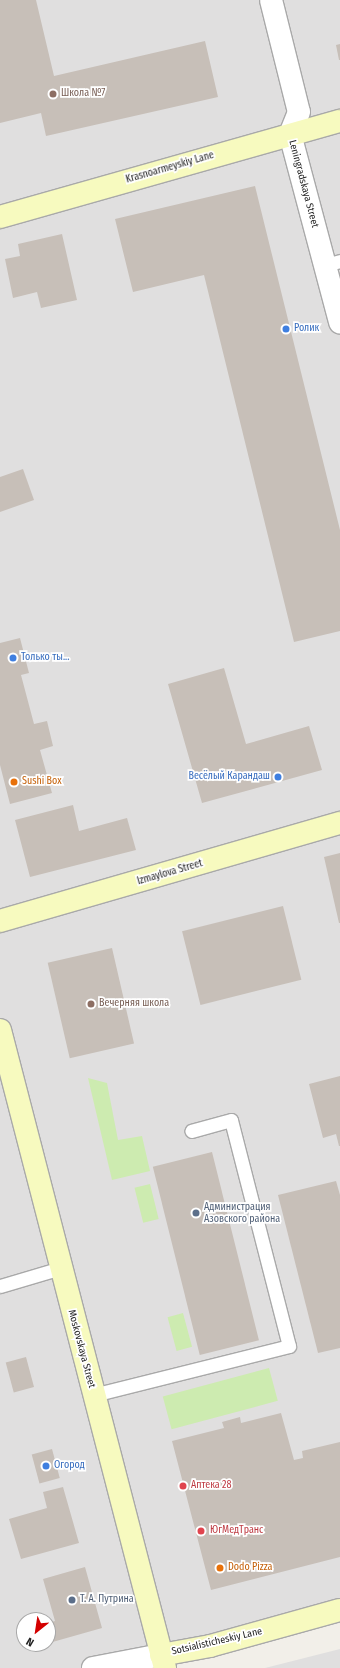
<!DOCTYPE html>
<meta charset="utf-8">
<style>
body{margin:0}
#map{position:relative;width:340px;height:1668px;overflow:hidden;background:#f2efe9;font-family:"Fira Sans Condensed",sans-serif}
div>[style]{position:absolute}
.residential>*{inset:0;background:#e0dfdf}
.grass>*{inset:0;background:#cdebb0;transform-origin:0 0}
.building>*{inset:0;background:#c7bfb8;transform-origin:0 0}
.roads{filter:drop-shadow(1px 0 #a9a9a9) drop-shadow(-1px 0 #a9a9a9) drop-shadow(0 1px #a9a9a9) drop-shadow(0 -1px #a9a9a9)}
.lane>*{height:13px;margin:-6.5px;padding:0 6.5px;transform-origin:6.5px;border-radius:6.5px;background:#fff}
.street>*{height:22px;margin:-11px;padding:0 11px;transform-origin:11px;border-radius:11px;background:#fff}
.secondary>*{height:22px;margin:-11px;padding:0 11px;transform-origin:11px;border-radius:11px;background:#f7fabf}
.dots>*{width:11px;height:11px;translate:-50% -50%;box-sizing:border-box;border:2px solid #fff;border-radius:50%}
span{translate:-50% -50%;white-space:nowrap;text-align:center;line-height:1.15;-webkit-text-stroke:3.5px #fff;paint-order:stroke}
.education-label{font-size:10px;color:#785e54}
.left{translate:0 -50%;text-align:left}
.street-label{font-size:10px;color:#222}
.shop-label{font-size:10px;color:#366cbe}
.right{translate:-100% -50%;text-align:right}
.food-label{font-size:10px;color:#c56008}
.service-label{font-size:10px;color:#4e5e75}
.health-label{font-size:10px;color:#be3a42}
.north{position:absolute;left:16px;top:1612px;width:40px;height:40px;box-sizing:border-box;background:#fff;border:1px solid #a7a7a7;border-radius:50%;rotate:210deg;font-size:11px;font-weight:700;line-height:16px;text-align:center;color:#222}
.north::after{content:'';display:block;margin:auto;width:14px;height:18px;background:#d40000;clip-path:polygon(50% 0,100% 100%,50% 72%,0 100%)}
</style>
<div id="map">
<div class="residential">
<div style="clip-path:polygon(evenodd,0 0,340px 0,340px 1610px,93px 1668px,0 1668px,0 0,24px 1620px,48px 1620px,48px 1644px,24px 1644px,24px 1620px)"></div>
<div style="clip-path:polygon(340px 1649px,340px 1668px,265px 1668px)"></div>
</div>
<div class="grass">
<div style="clip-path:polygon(88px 1078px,107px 1083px,118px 1140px,142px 1136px,150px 1171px,112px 1180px)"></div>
<div style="left:150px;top:1184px;width:36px;height:16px;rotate:76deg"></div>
<div style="left:183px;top:1313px;width:35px;height:16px;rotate:75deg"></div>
<div style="left:269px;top:1368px;width:34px;height:110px;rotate:75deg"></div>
</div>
<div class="building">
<div style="clip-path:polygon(0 0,36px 0,54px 76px,205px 41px,218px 97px,46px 136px,41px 113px,0 123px)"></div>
<div style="clip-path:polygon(340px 44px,340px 60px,339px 60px,336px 45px)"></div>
<div style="clip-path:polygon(255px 186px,340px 530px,340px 631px,294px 642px,204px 275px,133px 292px,115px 219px)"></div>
<div style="clip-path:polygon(62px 234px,77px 300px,41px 308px,37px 292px,13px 298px,5px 259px,20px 256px,18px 244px)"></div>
<div style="clip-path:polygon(23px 469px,34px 500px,0 512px,0 477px)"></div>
<div style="clip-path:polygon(20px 638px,29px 673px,21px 675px,34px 724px,47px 721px,53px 746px,40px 750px,52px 793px,10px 804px,0 765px,0 643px)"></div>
<div style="clip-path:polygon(224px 668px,246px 744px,309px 726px,322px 770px,202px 803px,168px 684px)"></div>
<div style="clip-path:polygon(73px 805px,79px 831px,127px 818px,136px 850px,30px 877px,15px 820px)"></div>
<div style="clip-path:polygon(340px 853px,340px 923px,339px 923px,324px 857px)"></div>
<div style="left:283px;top:906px;width:76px;height:104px;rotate:76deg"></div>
<div style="left:112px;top:948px;width:98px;height:66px;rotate:77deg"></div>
<div style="clip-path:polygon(340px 1076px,340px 1146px,339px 1146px,336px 1134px,323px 1138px,309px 1084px)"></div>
<div style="left:212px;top:1152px;width:194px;height:61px;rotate:76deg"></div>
<div style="clip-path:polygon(336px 1181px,340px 1195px,340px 1348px,318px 1353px,278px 1195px)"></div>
<div style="left:26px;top:1357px;width:31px;height:21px;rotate:75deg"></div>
<div style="clip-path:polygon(281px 1413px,294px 1460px,303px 1458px,302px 1451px,340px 1442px,340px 1557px,211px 1590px,172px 1441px,224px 1428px,222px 1422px,240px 1417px,241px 1423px)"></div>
<div style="left:52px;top:1449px;width:30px;height:21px;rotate:75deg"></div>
<div style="clip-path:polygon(63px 1487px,79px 1543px,21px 1559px,9px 1519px,47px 1508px,43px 1492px)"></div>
<div style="clip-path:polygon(85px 1567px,102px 1628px,49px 1643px,48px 1623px,55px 1621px,43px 1579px)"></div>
</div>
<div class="roads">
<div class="lane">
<div style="left:325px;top:265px;width:16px;rotate:-15deg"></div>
<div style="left:0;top:1286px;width:64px;rotate:-16.4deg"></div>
<div style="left:93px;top:1395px;width:202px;rotate:-14deg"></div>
<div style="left:289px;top:1346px;width:233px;rotate:-104.4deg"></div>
<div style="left:231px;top:1120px;width:41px;rotate:164.6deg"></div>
</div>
<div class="street">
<div style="left:271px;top:0;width:115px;rotate:76deg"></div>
<div style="left:299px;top:112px;width:24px;rotate:112deg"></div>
<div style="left:290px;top:134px;width:195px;rotate:75.1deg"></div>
<div style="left:93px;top:1668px;width:69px;rotate:-10.8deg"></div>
</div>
<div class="secondary">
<div style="left:0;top:217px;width:353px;rotate:-15.8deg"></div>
<div style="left:0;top:921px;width:354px;rotate:-16.1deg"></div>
<div style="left:0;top:1030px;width:659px;rotate:75.5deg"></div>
<div style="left:161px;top:1655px;width:50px;rotate:-10.4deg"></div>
<div style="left:210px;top:1646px;width:135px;rotate:-15.5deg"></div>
</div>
</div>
<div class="dots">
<div style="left:53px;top:94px;background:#8d6e63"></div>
<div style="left:286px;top:329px;background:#3f7fe0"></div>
<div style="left:13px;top:658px;background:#3f7fe0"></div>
<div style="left:278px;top:777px;background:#3f7fe0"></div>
<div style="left:14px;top:782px;background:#e8710a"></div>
<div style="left:91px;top:1004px;background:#8d6e63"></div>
<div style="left:196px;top:1213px;background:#5c6f8a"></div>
<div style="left:46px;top:1466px;background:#3f7fe0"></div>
<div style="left:183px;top:1486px;background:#e0444e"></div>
<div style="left:201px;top:1531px;background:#e0444e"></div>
<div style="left:220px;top:1568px;background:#e8710a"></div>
<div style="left:72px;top:1600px;background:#5c6f8a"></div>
</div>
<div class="education-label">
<span class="left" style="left:61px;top:94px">Школа №7</span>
<span class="left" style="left:99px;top:1004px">Вечерняя школа</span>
</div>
<div class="street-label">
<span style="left:170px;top:168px;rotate:-16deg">Krasnoarmeyskiy Lane</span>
<span style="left:303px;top:184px;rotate:75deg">Leningradskaya Street</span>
<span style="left:170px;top:873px;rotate:-16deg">Izmaylova Street</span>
<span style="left:81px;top:1349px;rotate:75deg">Moskovskaya Street</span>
<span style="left:217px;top:1642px;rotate:-13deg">Sotsialisticheskiy Lane</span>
</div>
<div class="shop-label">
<span class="left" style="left:294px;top:329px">Ролик</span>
<span class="left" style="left:21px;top:658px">Только ты...</span>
<span class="right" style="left:270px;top:777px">Весёлый Карандаш</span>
<span class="left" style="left:54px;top:1466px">Огород</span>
</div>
<div class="food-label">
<span class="left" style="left:22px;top:782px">Sushi Box</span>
<span class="left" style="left:228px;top:1568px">Dodo Pizza</span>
</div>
<div class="service-label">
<span class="left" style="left:204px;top:1213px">Администрация<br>Азовского района</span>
<span class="left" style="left:80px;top:1600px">Т. А. Путрина</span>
</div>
<div class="health-label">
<span class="left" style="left:191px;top:1486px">Аптека 28</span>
<span class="left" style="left:210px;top:1531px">ЮгМедТранс</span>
</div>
<div class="north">N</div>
</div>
